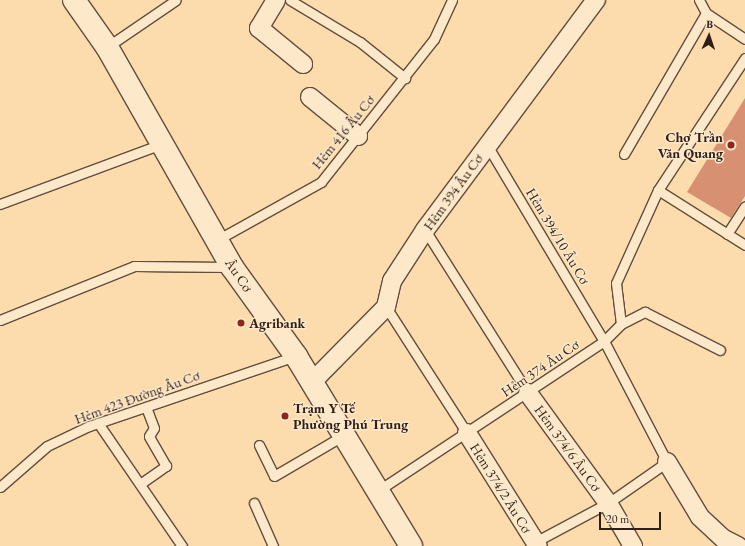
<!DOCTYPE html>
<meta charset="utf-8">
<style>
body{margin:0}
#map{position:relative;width:745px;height:546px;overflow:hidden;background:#fcdbad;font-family:"EB Garamond",serif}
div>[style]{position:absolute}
.building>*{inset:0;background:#d89073}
.roads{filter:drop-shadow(1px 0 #634e3d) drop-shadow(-1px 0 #634e3d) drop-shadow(0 1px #634e3d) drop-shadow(0 -1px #634e3d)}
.service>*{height:9px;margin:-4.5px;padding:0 4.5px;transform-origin:4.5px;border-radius:4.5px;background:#fde8ca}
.minor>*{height:18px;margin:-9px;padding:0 9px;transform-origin:9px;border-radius:9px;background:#fde8ca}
.secondary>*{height:22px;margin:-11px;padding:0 11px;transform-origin:11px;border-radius:11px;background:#fde8ca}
.dots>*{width:11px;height:11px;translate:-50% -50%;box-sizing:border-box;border:2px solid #fde8ca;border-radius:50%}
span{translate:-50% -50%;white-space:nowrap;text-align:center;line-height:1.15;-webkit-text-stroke:3px #fde8ca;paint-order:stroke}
.street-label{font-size:14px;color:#301f18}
.poi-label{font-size:14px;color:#301f18;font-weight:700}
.right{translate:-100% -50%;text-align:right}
.left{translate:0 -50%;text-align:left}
.north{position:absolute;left:689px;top:16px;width:40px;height:40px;-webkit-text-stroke:3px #fde8ca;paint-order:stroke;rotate:3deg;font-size:11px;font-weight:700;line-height:16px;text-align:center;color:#301f18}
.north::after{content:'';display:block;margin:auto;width:14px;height:18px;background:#301f18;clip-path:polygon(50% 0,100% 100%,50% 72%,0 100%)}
.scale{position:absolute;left:599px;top:512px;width:62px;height:18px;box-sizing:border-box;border:2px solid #301f18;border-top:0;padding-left:5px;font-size:12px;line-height:14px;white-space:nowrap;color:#301f18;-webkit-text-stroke:3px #fde8ca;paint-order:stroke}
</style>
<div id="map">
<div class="building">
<div style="clip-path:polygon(745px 98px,745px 196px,731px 218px,687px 192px)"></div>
</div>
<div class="roads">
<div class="service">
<div style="left:290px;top:0;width:82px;rotate:31deg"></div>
<div style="left:360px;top:42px;width:58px;rotate:38.7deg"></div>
<div style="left:706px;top:13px;width:47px;rotate:33.7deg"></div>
<div style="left:107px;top:47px;width:83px;rotate:-34.3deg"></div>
<div style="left:745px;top:58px;width:158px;rotate:123.4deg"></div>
<div style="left:658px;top:190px;width:103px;rotate:32.3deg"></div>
<div style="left:487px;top:145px;width:228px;rotate:59.2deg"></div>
<div style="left:604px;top:341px;width:136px;rotate:62.5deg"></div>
<div style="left:667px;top:462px;width:72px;rotate:145.2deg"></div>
<div style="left:608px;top:503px;width:85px;rotate:151.9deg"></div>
<div style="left:624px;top:154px;width:163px;rotate:-59.8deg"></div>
<div style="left:706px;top:13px;width:15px;rotate:-118deg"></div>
<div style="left:0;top:204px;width:172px;rotate:-20.4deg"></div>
<div style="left:425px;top:230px;width:193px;rotate:57.7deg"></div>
<div style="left:727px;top:234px;width:33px;rotate:-57deg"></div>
<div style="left:217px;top:240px;width:119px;rotate:-29.1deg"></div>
<div style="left:321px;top:182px;width:182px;rotate:-51.7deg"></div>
<div style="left:434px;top:39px;width:43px;rotate:-65.2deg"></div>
<div style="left:386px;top:307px;width:150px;rotate:57.3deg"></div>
<div style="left:0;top:320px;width:144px;rotate:-21.9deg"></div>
<div style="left:134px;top:266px;width:96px;rotate:0.6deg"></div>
<div style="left:621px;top:324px;width:41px;rotate:-97deg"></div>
<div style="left:616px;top:283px;width:102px;rotate:-65.7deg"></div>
<div style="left:98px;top:423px;width:149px;rotate:55.7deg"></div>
<div style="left:259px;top:445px;width:34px;rotate:64deg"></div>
<div style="left:274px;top:476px;width:81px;rotate:-30.4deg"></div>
<div style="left:140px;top:484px;width:32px;rotate:-35deg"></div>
<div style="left:166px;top:466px;width:34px;rotate:-120deg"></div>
<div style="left:149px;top:436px;width:9px;rotate:-58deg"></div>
<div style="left:154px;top:428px;width:22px;rotate:-111deg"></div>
<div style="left:0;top:487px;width:62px;rotate:-41.1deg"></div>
<div style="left:47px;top:446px;width:47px;rotate:-25.5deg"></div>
<div style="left:89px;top:426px;width:219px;rotate:-18.7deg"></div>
<div style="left:379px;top:490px;width:270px;rotate:-33.5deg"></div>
<div style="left:604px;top:341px;width:24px;rotate:-45deg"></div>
<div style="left:621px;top:324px;width:27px;rotate:-27deg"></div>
<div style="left:645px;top:312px;width:84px;rotate:26.9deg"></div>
<div style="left:254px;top:503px;width:47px;rotate:66.2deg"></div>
</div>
<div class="minor">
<div style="left:276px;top:0;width:33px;rotate:121deg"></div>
<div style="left:259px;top:28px;width:57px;rotate:39.3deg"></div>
<div style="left:310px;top:97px;width:62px;rotate:39.1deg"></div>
<div style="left:312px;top:382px;width:105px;rotate:-45.4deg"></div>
<div style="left:386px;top:307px;width:27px;rotate:-77deg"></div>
<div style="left:392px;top:281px;width:61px;rotate:-57.1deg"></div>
<div style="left:425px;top:230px;width:287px;rotate:-53.4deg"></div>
<div style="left:528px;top:393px;width:136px;rotate:54deg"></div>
<div style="left:608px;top:503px;width:50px;rotate:59.8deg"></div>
<div style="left:467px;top:433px;width:133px;rotate:57.9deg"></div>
<div style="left:667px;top:462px;width:64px;rotate:59deg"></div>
<div style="left:700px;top:517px;width:33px;rotate:43deg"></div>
<div style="left:724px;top:539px;width:16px;rotate:27deg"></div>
</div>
<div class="secondary">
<div style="left:74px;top:0;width:57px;rotate:54.9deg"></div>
<div style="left:107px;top:47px;width:253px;rotate:60.4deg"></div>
<div style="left:232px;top:267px;width:110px;rotate:54.3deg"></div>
<div style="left:296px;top:356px;width:222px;rotate:58.8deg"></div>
</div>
</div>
<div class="dots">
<div style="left:731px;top:145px;background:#8f2418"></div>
<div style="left:241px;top:323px;background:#8f2418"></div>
<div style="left:285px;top:416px;background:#8f2418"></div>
</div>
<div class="street-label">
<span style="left:343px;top:132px;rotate:-51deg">Hẻm 416 Âu Cơ</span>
<span style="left:453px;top:192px;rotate:-54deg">Hẻm 394 Âu Cơ</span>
<span style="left:558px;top:236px;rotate:59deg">Hẻm 394/10 Âu Cơ</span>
<span style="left:239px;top:275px;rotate:56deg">Âu Cơ</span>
<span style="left:540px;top:368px;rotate:-34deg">Hẻm 374 Âu Cơ</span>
<span style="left:137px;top:397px;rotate:-20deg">Hẻm 423 Đường Âu Cơ</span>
<span style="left:568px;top:448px;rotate:54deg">Hẻm 374/6 Âu Cơ</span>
<span style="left:501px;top:488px;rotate:58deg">Hẻm 374/2 Âu Cơ</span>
</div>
<div class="poi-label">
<span class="right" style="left:723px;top:145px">Chợ Trần<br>Văn Quang</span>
<span class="left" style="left:249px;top:323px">Agribank</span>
<span class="left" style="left:293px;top:416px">Trạm Y Tế<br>Phường Phú Trung</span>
</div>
<div class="north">B</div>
<div class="scale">20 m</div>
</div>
